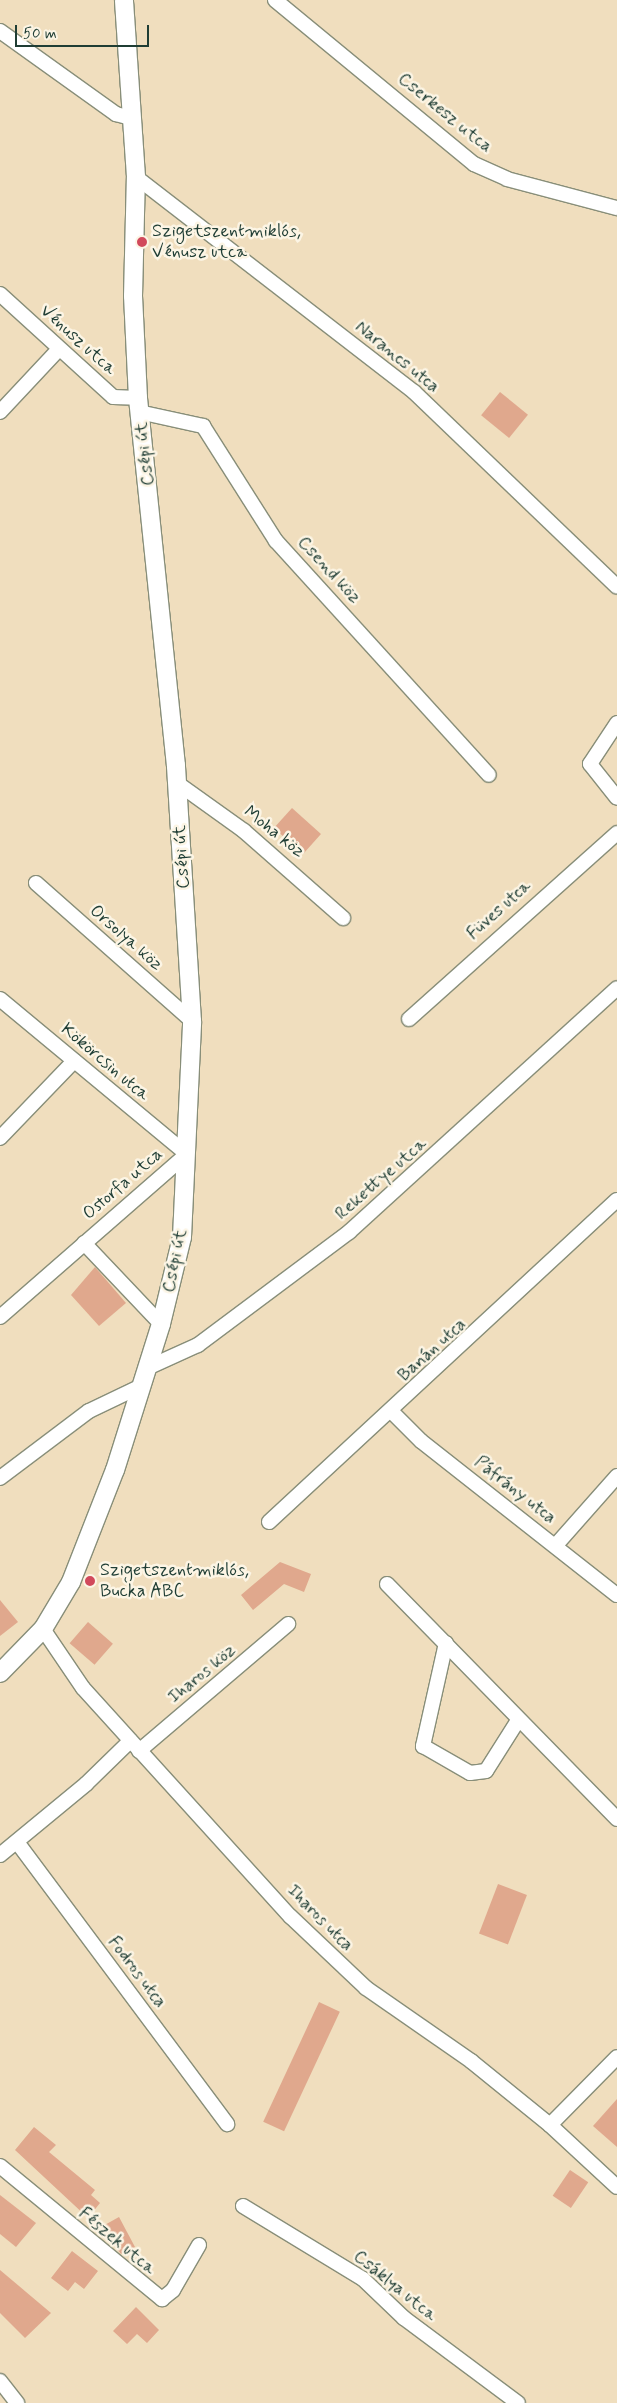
<!DOCTYPE html>
<meta charset="utf-8">
<style>
body{margin:0}
#map{position:relative;width:617px;height:2403px;overflow:hidden;background:#f0debe;font-family:Mynerve,sans-serif}
div>[style]{position:absolute}
.building>*{inset:0;background:#e0a88d;transform-origin:0 0}
.roads{filter:drop-shadow(1px 0 #888e79) drop-shadow(-1px 0 #888e79) drop-shadow(0 1px #888e79) drop-shadow(0 -1px #888e79)}
.minor>*{height:14px;margin:-7px;padding:0 7px;transform-origin:7px;border-radius:7px;background:#fff}
.tertiary>*{height:18px;margin:-9px;padding:0 9px;transform-origin:9px;border-radius:9px;background:#fff}
.dots>*{width:14px;height:14px;translate:-50% -50%;box-sizing:border-box;border:2px solid #fcf5e5;border-radius:50%}
span{translate:-50% -50%;white-space:nowrap;text-align:center;line-height:1.15;-webkit-text-stroke:5px #fcf5e5;paint-order:stroke}
.street-label{font-size:18px;color:#1f3d34}
.poi-label{font-size:18px;color:#1f3d34}
.left{translate:0 -50%;text-align:left}
.scale{position:absolute;left:15px;top:25px;width:134px;height:22px;box-sizing:border-box;border:2px solid #1f3d34;border-top:0;padding-left:6px;font-size:15px;line-height:18px;white-space:nowrap;color:#1f3d34;-webkit-text-stroke:4px #fcf5e5;paint-order:stroke}
</style>
<div id="map">
<div class="building">
<div style="left:500px;top:392px;width:36px;height:30px;rotate:39deg"></div>
<div style="left:292px;top:808px;width:39px;height:27px;rotate:42deg"></div>
<div style="clip-path:polygon(95px 1267px,126px 1303px,99px 1326px,71px 1295px)"></div>
<div style="clip-path:polygon(280px 1562px,311px 1574px,304px 1592px,284px 1584px,253px 1610px,241px 1595px)"></div>
<div style="clip-path:polygon(0 1600px,18px 1622px,0 1636px)"></div>
<div style="left:88px;top:1622px;width:33px;height:28px;rotate:41deg"></div>
<div style="left:498px;top:1884px;width:31px;height:53px;rotate:21deg"></div>
<div style="left:319px;top:2002px;width:23px;height:132px;rotate:25deg"></div>
<div style="clip-path:polygon(617px 2099px,617px 2147px,593px 2126px)"></div>
<div style="clip-path:polygon(34px 2127px,56px 2145px,49px 2152px,95px 2190px,91px 2195px,100px 2203px,88px 2218px,15px 2150px)"></div>
<div style="left:570px;top:2170px;width:22px;height:31px;rotate:34deg"></div>
<div style="clip-path:polygon(0 2195px,36px 2223px,16px 2247px,0 2234px)"></div>
<div style="clip-path:polygon(119px 2217px,135px 2247px,121px 2254px,101px 2227px)"></div>
<div style="clip-path:polygon(72px 2251px,98px 2271px,84px 2289px,75px 2282px,68px 2291px,51px 2278px)"></div>
<div style="clip-path:polygon(0 2270px,51px 2313px,25px 2338px,0 2313px)"></div>
<div style="clip-path:polygon(136px 2307px,159px 2330px,147px 2343px,137px 2334px,127px 2344px,113px 2331px)"></div>
</div>
<div class="roads">
<div class="minor">
<div style="left:275px;top:0;width:258px;rotate:39.5deg"></div>
<div style="left:474px;top:164px;width:36px;rotate:24deg"></div>
<div style="left:507px;top:179px;width:114px;rotate:14.8deg"></div>
<div style="left:0;top:31px;width:143px;rotate:35.6deg"></div>
<div style="left:116px;top:114px;width:16px;rotate:15deg"></div>
<div style="left:136px;top:177px;width:351px;rotate:37.7deg"></div>
<div style="left:414px;top:392px;width:281px;rotate:43.8deg"></div>
<div style="left:0;top:294px;width:153px;rotate:42.3deg"></div>
<div style="left:113px;top:397px;width:25px;rotate:2deg"></div>
<div style="left:0;top:412px;width:85px;rotate:-46.9deg"></div>
<div style="left:139px;top:412px;width:66px;rotate:12.3deg"></div>
<div style="left:203px;top:426px;width:136px;rotate:57.6deg"></div>
<div style="left:276px;top:541px;width:316px;rotate:47.7deg"></div>
<div style="left:617px;top:723px;width:49px;rotate:123.4deg"></div>
<div style="left:590px;top:764px;width:43px;rotate:51.5deg"></div>
<div style="left:177px;top:783px;width:82px;rotate:35.6deg"></div>
<div style="left:244px;top:831px;width:132px;rotate:41.3deg"></div>
<div style="left:36px;top:883px;width:208px;rotate:41.5deg"></div>
<div style="left:0;top:999px;width:243px;rotate:39.7deg"></div>
<div style="left:187px;top:1154px;width:248px;rotate:138.9deg"></div>
<div style="left:409px;top:1019px;width:279px;rotate:-41.8deg"></div>
<div style="left:0;top:1138px;width:107px;rotate:-46.1deg"></div>
<div style="left:84px;top:1243px;width:112px;rotate:46.5deg"></div>
<div style="left:147px;top:1368px;width:56px;rotate:-24.3deg"></div>
<div style="left:198px;top:1345px;width:189px;rotate:-36.8deg"></div>
<div style="left:349px;top:1232px;width:362px;rotate:-42.3deg"></div>
<div style="left:392px;top:1412px;width:41px;rotate:45deg"></div>
<div style="left:421px;top:1441px;width:249px;rotate:38.2deg"></div>
<div style="left:0;top:1478px;width:111px;rotate:-37deg"></div>
<div style="left:89px;top:1411px;width:55px;rotate:-25.6deg"></div>
<div style="left:269px;top:1522px;width:474px;rotate:-42.8deg"></div>
<div style="left:556px;top:1545px;width:92px;rotate:-48.5deg"></div>
<div style="left:387px;top:1584px;width:329px;rotate:45.6deg"></div>
<div style="left:43px;top:1629px;width:71px;rotate:55.9deg"></div>
<div style="left:83px;top:1688px;width:309px;rotate:47.8deg"></div>
<div style="left:291px;top:1917px;width:103px;rotate:43.4deg"></div>
<div style="left:366px;top:1988px;width:128px;rotate:34.8deg"></div>
<div style="left:471px;top:2061px;width:102px;rotate:39deg"></div>
<div style="left:550px;top:2125px;width:91px;rotate:42.8deg"></div>
<div style="left:446px;top:1643px;width:106px;rotate:102.6deg"></div>
<div style="left:423px;top:1746px;width:54px;rotate:29.9deg"></div>
<div style="left:470px;top:1773px;width:16px;rotate:-7deg"></div>
<div style="left:486px;top:1771px;width:58px;rotate:-57.7deg"></div>
<div style="left:139px;top:1751px;width:196px;rotate:-40.4deg"></div>
<div style="left:17px;top:1842px;width:352px;rotate:53.3deg"></div>
<div style="left:0;top:1855px;width:112px;rotate:-39.5deg"></div>
<div style="left:86px;top:1784px;width:62px;rotate:-44.3deg"></div>
<div style="left:550px;top:2125px;width:95px;rotate:-45.4deg"></div>
<div style="left:0;top:2166px;width:210px;rotate:39.4deg"></div>
<div style="left:162px;top:2299px;width:14px;rotate:-39deg"></div>
<div style="left:173px;top:2290px;width:52px;rotate:-60deg"></div>
<div style="left:243px;top:2206px;width:140px;rotate:31.3deg"></div>
<div style="left:363px;top:2279px;width:57px;rotate:43.6deg"></div>
<div style="left:404px;top:2318px;width:142px;rotate:36.7deg"></div>
<div style="left:0;top:2381px;width:28px;rotate:52deg"></div>
</div>
<div class="tertiary">
<div style="left:0;top:1673px;width:62px;rotate:-45.7deg"></div>
<div style="left:43px;top:1629px;width:55px;rotate:-59.2deg"></div>
<div style="left:71px;top:1582px;width:120px;rotate:-68.6deg"></div>
<div style="left:115px;top:1470px;width:153px;rotate:-72.5deg"></div>
<div style="left:161px;top:1324px;width:89px;rotate:-76.4deg"></div>
<div style="left:182px;top:1237px;width:216px;rotate:-87.3deg"></div>
<div style="left:192px;top:1021px;width:256px;rotate:-93.6deg"></div>
<div style="left:176px;top:766px;width:370px;rotate:-95.9deg"></div>
<div style="left:138px;top:398px;width:102px;rotate:-92.8deg"></div>
<div style="left:133px;top:296px;width:119px;rotate:-88.6deg"></div>
<div style="left:136px;top:177px;width:177px;rotate:-93.9deg"></div>
</div>
</div>
<div class="dots">
<div style="left:142px;top:242px;background:#d1495b"></div>
<div style="left:90px;top:1581px;background:#d1495b"></div>
</div>
<div class="street-label">
<span style="left:445px;top:113px;rotate:39deg">Cserkesz utca</span>
<span style="left:78px;top:340px;rotate:42deg">Vénusz utca</span>
<span style="left:397px;top:357px;rotate:39deg">Narancs utca</span>
<span style="left:145px;top:454px;rotate:-97deg">Csépi út</span>
<span style="left:329px;top:570px;rotate:47deg">Csend köz</span>
<span style="left:274px;top:832px;rotate:38deg">Moha köz</span>
<span style="left:182px;top:857px;rotate:-94deg">Csépi út</span>
<span style="left:499px;top:910px;rotate:-42deg">Füves utca</span>
<span style="left:126px;top:938px;rotate:41deg">Orsolya köz</span>
<span style="left:105px;top:1062px;rotate:40deg">Kökörcsin utca</span>
<span style="left:381px;top:1179px;rotate:-41deg">Rekettye utca</span>
<span style="left:123px;top:1184px;rotate:-41deg">Ostorfa utca</span>
<span style="left:175px;top:1261px;rotate:-79deg">Csépi út</span>
<span style="left:432px;top:1350px;rotate:-42deg">Banán utca</span>
<span style="left:515px;top:1490px;rotate:38deg">Páfrány utca</span>
<span style="left:202px;top:1674px;rotate:-40deg">Iharos köz</span>
<span style="left:320px;top:1918px;rotate:45deg">Iharos utca</span>
<span style="left:137px;top:1972px;rotate:53deg">Fodros utca</span>
<span style="left:117px;top:2241px;rotate:40deg">Fészek utca</span>
<span style="left:395px;top:2286px;rotate:39deg">Csáklya utca</span>
</div>
<div class="poi-label">
<span class="left" style="left:152px;top:242px">Szigetszentmiklós,<br>Vénusz utca</span>
<span class="left" style="left:100px;top:1581px">Szigetszentmiklós,<br>Bucka ABC</span>
</div>
<div class="scale">50 m</div>
</div>
